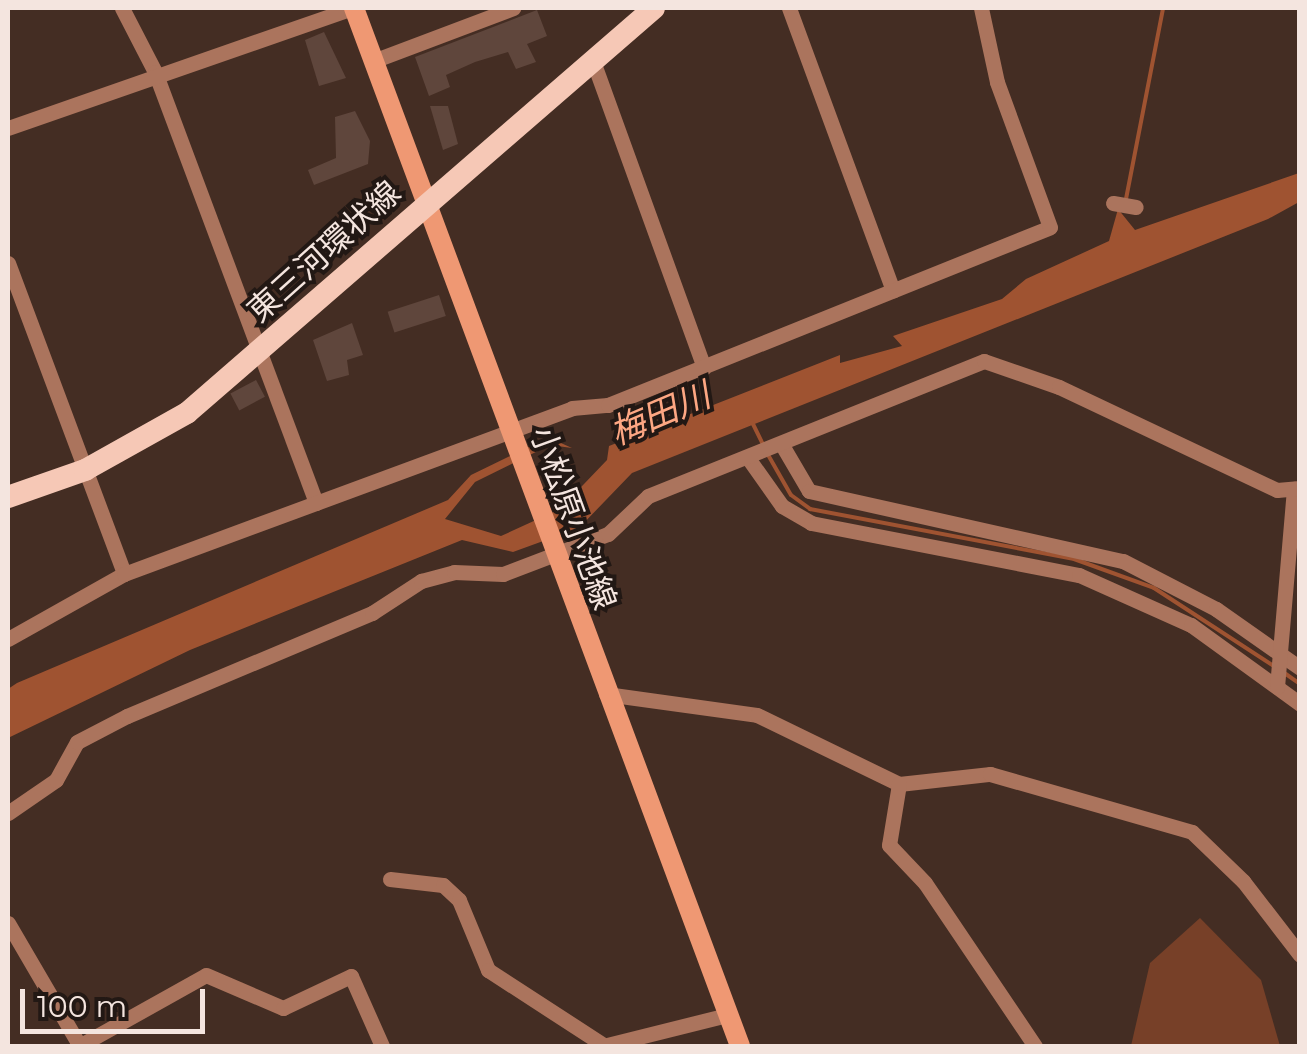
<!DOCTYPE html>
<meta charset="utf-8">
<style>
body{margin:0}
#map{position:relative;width:1307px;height:1054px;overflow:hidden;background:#442d23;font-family:Montserrat,"Noto Sans JP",sans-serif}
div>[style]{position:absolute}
.green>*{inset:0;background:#774028}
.water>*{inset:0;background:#9f5331}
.stream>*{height:4px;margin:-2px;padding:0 2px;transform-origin:2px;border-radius:2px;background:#9f5331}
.building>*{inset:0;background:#5f463c;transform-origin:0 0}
.street>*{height:15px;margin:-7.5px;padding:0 7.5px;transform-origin:7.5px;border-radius:7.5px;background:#ab745d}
.secondary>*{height:20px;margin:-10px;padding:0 10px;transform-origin:10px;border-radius:10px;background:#ef9873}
.primary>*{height:22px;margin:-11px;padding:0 11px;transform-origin:11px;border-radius:11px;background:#f6c8b6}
span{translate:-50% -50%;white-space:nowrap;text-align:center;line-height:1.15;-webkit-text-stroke:8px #221814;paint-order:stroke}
.street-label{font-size:32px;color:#f4e5df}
.water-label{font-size:35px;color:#fda783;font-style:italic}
.frame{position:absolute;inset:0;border:10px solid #f4e5df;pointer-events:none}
.scale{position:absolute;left:20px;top:989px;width:185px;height:45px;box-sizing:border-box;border:5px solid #f4e5df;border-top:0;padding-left:12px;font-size:30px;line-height:35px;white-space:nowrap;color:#f4e5df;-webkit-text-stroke:8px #221814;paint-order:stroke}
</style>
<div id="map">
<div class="green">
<div style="clip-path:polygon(1200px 918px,1261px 980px,1280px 1046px,1131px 1046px,1150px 963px)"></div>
</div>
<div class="water">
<div style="clip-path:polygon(1299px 173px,1299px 202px,1268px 219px,632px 473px,579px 528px,513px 552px,462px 540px,190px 650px,8px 738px,8px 689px,17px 683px,448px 500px,471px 475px,535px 444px,552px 439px,572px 448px,550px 445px,475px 482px,445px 519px,501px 536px,560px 509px,607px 460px,609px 446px,840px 355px,840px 363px,902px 346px,893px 336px,1002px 299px,1026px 279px,1109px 241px,1118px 209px,1135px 230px)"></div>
</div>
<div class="stream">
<div style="left:1126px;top:199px;width:195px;rotate:-79deg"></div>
<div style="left:752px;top:422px;width:25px;rotate:64deg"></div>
<div style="left:767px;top:453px;width:48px;rotate:60.3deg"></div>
<div style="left:791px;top:495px;width:24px;rotate:36deg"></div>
<div style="left:810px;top:509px;width:269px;rotate:10.7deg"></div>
<div style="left:1074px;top:559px;width:85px;rotate:19.9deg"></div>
<div style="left:1154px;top:588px;width:145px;rotate:33.1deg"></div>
<div style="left:1283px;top:672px;width:21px;rotate:35deg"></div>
</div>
<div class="building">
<div style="clip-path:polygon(537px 10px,547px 36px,527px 44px,536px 62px,516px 69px,508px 52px,475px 62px,446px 75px,450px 87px,429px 96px,415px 57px)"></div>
<div style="clip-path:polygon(324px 32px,346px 78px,319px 86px,305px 40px)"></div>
<div style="clip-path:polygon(430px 106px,448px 106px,458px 144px,443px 150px)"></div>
<div style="clip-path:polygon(355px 111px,370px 141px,368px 164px,314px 185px,308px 170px,336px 158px,335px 117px)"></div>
<div style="left:439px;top:295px;width:22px;height:54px;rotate:72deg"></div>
<div style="clip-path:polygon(352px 323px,363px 355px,347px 360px,349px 375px,327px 381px,313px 340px)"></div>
<div style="left:256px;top:380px;width:19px;height:29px;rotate:62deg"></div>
</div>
<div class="street">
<div style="left:122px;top:8px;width:72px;rotate:62.7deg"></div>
<div style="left:155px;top:72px;width:460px;rotate:69.5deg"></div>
<div style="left:789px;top:8px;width:301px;rotate:69.8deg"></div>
<div style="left:373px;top:61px;width:150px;rotate:-20.7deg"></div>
<div style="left:593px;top:61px;width:326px;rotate:70.1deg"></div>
<div style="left:8px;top:128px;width:365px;rotate:-19.2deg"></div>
<div style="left:1113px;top:203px;width:23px;rotate:10deg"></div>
<div style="left:8px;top:263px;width:332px;rotate:69.5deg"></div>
<div style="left:782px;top:445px;width:53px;rotate:59.6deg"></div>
<div style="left:809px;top:491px;width:322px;rotate:12.6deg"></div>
<div style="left:1123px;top:561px;width:105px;rotate:27.3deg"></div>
<div style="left:1216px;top:609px;width:103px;rotate:35.1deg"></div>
<div style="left:748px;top:458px;width:59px;rotate:54.7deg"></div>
<div style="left:782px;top:506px;width:34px;rotate:30deg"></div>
<div style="left:811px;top:523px;width:273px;rotate:11deg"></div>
<div style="left:1079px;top:575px;width:123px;rotate:24.1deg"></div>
<div style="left:1191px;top:625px;width:135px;rotate:35.9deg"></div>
<div style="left:8px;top:639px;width:133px;rotate:-29.3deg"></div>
<div style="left:124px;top:574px;width:478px;rotate:-20.3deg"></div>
<div style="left:572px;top:408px;width:36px;rotate:-5deg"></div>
<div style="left:608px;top:405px;width:476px;rotate:-21.9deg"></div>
<div style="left:1050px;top:227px;width:154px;rotate:-110.1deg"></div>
<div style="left:997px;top:82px;width:76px;rotate:-102.2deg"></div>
<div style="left:1277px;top:687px;width:199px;rotate:-85.1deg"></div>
<div style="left:606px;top:694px;width:152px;rotate:7.9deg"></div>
<div style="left:757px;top:715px;width:158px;rotate:25.9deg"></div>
<div style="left:899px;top:784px;width:92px;rotate:-6.3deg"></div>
<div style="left:990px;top:774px;width:210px;rotate:16deg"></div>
<div style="left:1192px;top:832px;width:71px;rotate:43.9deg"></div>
<div style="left:1243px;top:881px;width:93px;rotate:52.4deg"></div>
<div style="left:899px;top:784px;width:62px;rotate:99.3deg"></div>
<div style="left:889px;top:845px;width:52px;rotate:46.5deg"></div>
<div style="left:925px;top:883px;width:197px;rotate:56deg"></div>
<div style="left:8px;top:813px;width:58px;rotate:-34.5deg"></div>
<div style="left:56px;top:780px;width:43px;rotate:-61.1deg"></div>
<div style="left:77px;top:742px;width:56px;rotate:-27.5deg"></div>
<div style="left:127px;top:716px;width:266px;rotate:-22.8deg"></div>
<div style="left:372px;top:613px;width:59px;rotate:-33.1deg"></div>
<div style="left:421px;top:581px;width:34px;rotate:-15deg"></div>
<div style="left:454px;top:572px;width:49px;rotate:2.3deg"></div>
<div style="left:503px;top:574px;width:112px;rotate:-20.9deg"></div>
<div style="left:608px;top:534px;width:55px;rotate:-43.5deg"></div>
<div style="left:648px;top:496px;width:362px;rotate:-21.9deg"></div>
<div style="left:984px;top:361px;width:79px;rotate:19.1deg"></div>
<div style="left:1059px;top:387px;width:241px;rotate:25.3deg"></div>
<div style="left:1277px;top:490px;width:23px;rotate:-5deg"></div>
<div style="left:390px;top:879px;width:53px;rotate:6.5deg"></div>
<div style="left:443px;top:885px;width:22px;rotate:43deg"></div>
<div style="left:459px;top:900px;width:76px;rotate:67.5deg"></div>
<div style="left:488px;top:970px;width:140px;rotate:33deg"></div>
<div style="left:8px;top:923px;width:143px;rotate:59.7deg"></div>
<div style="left:79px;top:1046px;width:145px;rotate:-29.2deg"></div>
<div style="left:206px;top:975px;width:84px;rotate:23.2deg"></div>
<div style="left:283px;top:1008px;width:75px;rotate:-25.2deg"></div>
<div style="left:351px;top:976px;width:77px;rotate:66.1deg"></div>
<div style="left:603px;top:1046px;width:128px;rotate:-14deg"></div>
</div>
<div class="secondary">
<div style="left:354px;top:8px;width:1107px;rotate:69.6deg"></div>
</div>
<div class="primary">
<div style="left:8px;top:497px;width:82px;rotate:-19.3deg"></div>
<div style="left:85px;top:470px;width:117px;rotate:-29.2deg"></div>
<div style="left:187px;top:413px;width:618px;rotate:-40.93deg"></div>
</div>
<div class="street-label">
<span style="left:324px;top:252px;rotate:-42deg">東三河環状線</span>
<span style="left:573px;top:518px;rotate:70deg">小松原小池線</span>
</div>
<div class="water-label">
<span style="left:660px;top:414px;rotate:-23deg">梅田川</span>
</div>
<div class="frame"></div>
<div class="scale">100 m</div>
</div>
